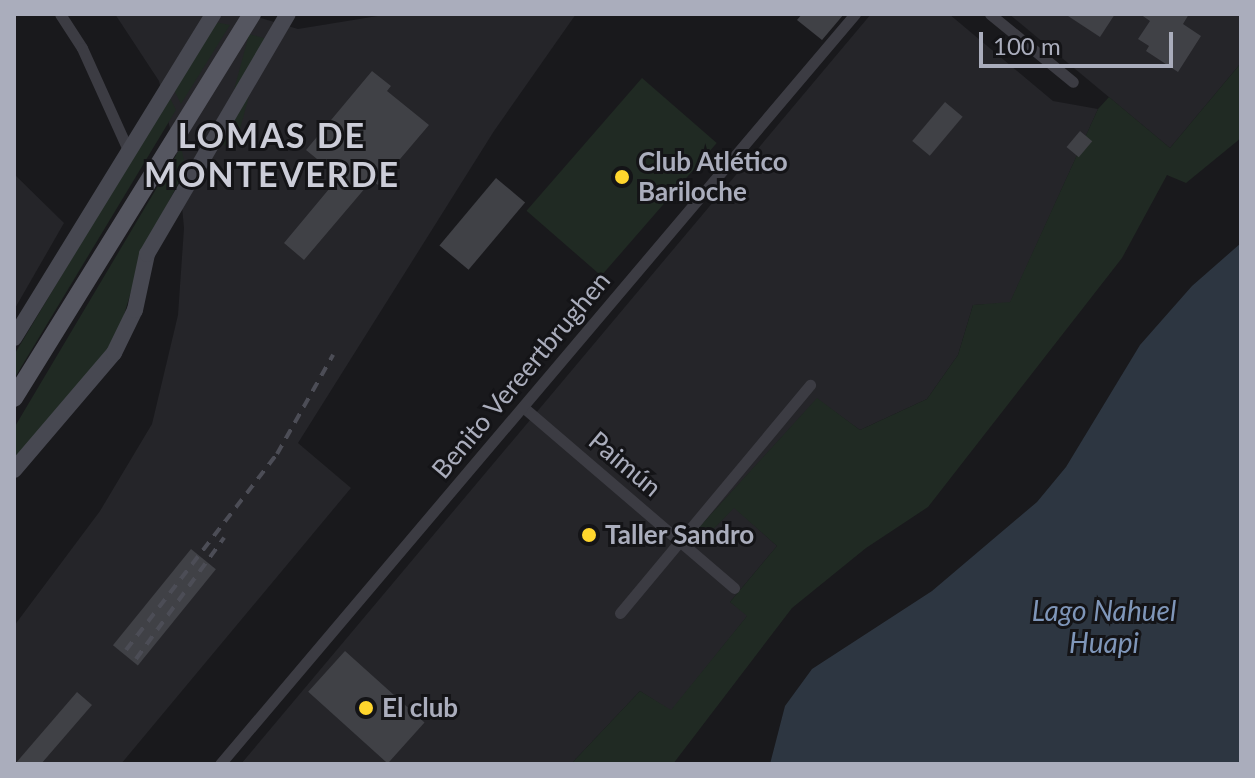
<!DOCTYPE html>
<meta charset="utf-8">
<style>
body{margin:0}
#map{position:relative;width:1255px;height:778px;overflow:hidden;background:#19191c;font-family:Lato,sans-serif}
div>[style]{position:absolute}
.built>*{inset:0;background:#252529}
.green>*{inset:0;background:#202a23;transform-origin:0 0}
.water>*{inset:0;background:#2d3641}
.building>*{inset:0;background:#404146;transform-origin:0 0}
.street>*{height:11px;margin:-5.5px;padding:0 5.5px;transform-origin:5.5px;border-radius:5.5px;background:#3c3c43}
.secondary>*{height:16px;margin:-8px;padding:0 8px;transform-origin:8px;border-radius:8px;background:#474851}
.primary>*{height:18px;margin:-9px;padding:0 9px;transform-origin:9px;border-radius:9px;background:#555660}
.rail>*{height:4px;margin-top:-2px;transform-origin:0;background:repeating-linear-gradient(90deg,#4c4d56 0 10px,transparent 0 18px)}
.dots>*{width:22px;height:22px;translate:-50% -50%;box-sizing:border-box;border:4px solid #141417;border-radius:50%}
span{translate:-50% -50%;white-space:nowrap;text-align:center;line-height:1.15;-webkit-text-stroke:6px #141417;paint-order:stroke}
.poi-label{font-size:26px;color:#aaadbc;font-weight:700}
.left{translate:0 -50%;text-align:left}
.street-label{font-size:26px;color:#aaadbc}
.water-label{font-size:28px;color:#7f96b9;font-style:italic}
.district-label{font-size:34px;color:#cccdd8;font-weight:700;letter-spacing:2px}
.frame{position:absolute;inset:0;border:16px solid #aaadbc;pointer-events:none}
.scale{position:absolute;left:979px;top:32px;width:194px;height:36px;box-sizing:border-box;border:4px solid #aaadbc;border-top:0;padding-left:10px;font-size:24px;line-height:28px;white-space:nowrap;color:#aaadbc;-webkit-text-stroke:6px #141417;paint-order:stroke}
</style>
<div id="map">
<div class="built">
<div style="clip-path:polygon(115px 14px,247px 14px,298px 29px,390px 14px,576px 14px,494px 131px,298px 443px,351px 488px,121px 764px,14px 764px,14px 626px,100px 511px,152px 424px,178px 315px,184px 228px,178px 163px,159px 81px)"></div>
<div style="clip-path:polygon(871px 14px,949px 14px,1053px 101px,1098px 109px,1010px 303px,973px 305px,958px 355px,927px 399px,860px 430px,817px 399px,692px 535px,701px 542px,734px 507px,777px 546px,730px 602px,748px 615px,671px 711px,640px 691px,571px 764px,241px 764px)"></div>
<div style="clip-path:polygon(1009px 14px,1241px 14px,1241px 63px,1170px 148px)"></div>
<div style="clip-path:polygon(14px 174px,64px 223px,14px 310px)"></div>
</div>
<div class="green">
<div style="clip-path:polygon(215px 22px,230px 25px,181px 104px,173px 88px)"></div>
<div style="left:249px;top:34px;width:16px;height:114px;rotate:15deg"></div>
<div style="clip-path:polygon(1241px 63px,1241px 138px,1186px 183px,1167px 175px,1122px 258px,928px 507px,866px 548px,792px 608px,673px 764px,571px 764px,640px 691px,671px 710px,747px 616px,730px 602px,777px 546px,734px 508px,701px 542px,692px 535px,817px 398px,860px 430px,927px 399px,958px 355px,973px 305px,1010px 302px,1098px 109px,1109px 97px,1170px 148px)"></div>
<div style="left:642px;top:78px;width:99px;height:176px;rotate:41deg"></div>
<div style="clip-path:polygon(169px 96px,176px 110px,14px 379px,14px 355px)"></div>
<div style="clip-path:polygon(181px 147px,186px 169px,144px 248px,115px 345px,14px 462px,14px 428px)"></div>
</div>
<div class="water">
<div style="clip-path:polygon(1241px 243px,1241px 764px,770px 764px,785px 706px,812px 669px,932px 591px,1037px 502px,1066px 467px,1140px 345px,1192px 286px)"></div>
</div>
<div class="building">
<div style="clip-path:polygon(802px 14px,844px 14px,822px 40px,797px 20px)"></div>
<div style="clip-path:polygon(1065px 14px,1115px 14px,1100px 37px)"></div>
<div style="clip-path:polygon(1140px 14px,1189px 14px,1183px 24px,1201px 36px,1178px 72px,1146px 51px,1149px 46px,1138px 39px,1150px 21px)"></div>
<div style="clip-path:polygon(372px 71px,391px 86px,387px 91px,429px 125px,378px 185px,372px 180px,304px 260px,284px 243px,339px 177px,306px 150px)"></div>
<div style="left:945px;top:102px;width:23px;height:51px;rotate:40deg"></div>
<div style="left:1080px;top:131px;width:16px;height:21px;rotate:40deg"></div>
<div style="left:496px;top:178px;width:38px;height:88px;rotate:40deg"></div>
<div style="left:191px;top:549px;width:32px;height:124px;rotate:39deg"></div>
<div style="left:345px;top:651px;width:107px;height:55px;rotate:42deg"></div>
<div style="clip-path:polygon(77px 692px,92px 705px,41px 764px,15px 764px)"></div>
</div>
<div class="street">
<div style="left:60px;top:14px;width:40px;rotate:57.1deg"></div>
<div style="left:82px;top:48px;width:112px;rotate:65.7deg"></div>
<div style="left:990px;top:14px;width:107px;rotate:39.3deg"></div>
<div style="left:523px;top:407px;width:278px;rotate:40.6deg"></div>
<div style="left:620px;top:613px;width:297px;rotate:-50.2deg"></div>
<div style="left:220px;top:764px;width:983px;rotate:-49.75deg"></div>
</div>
<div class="secondary">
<div style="left:14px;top:338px;width:380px;rotate:-58.4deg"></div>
<div style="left:14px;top:470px;width:154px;rotate:-49.5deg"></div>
<div style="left:114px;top:353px;width:48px;rotate:-64deg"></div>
<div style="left:135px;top:310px;width:57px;rotate:-77.9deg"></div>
<div style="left:147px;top:254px;width:278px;rotate:-59.6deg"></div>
</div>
<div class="primary">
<div style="left:14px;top:398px;width:452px;rotate:-58.2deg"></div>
</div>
<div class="rail">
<div style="left:126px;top:650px;width:247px;rotate:-52.4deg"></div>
<div style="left:277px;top:454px;width:114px;rotate:-60.5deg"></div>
<div style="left:136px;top:659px;width:150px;rotate:-54deg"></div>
</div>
<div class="dots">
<div style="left:622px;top:177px;background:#ffd62d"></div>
<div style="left:589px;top:535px;background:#ffd62d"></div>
<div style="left:366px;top:708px;background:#ffd62d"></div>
</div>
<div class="poi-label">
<span class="left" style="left:638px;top:177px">Club Atlético<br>Bariloche</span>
<span class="left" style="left:605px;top:535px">Taller Sandro</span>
<span class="left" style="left:382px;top:708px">El club</span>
</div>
<div class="street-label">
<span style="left:521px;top:375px;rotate:-50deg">Benito Vereertbrughen</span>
<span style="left:625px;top:464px;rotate:40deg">Paimún</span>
</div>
<div class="water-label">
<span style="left:1104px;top:626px">Lago Nahuel<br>Huapi</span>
</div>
<div class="district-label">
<span style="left:272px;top:154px">LOMAS DE<br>MONTEVERDE</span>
</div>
<div class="frame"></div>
<div class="scale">100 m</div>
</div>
